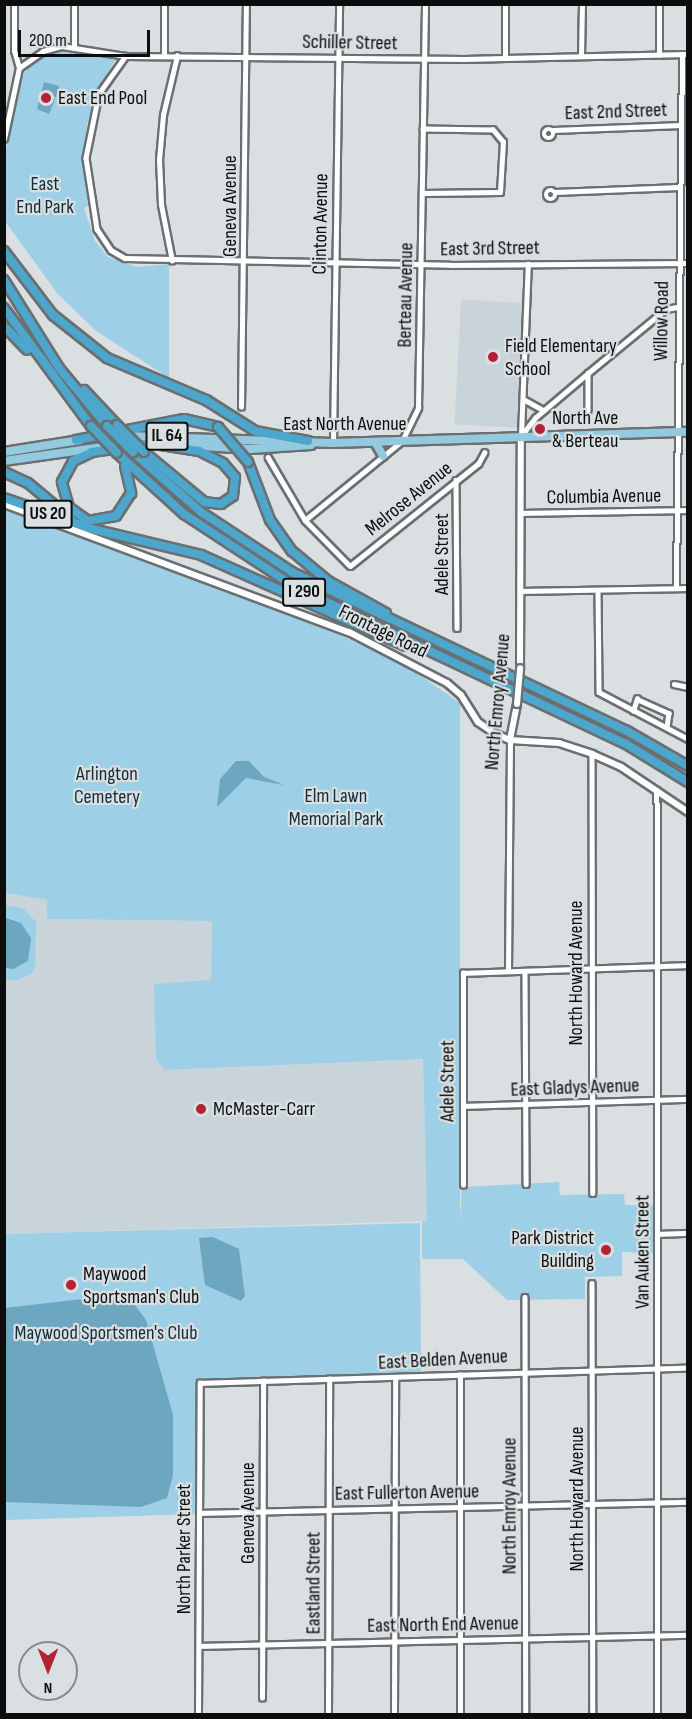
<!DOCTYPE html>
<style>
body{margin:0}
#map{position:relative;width:692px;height:1719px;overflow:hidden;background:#dadfe1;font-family:"Sofia Sans Condensed",sans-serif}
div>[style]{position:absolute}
.built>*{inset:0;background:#c8d4da;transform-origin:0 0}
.green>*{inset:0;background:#9dcfe6}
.water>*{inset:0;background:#6ca6c0}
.roads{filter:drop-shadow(2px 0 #6b6f71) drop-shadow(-2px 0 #6b6f71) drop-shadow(0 2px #6b6f71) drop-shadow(0 -2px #6b6f71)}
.minor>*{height:4.5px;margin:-2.25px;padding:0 2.25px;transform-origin:2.25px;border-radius:2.25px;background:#fff}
.minor>.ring{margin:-2.25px;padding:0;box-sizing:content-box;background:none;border:4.5px solid #fff;border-radius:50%}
.tertiary>*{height:6px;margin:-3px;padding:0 3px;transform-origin:3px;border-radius:3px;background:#fff}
.primary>*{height:8px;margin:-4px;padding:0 4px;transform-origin:4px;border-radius:4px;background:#94cae0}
.motorway>*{height:8px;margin:-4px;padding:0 4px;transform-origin:4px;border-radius:4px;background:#4da6cb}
.bridges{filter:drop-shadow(2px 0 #6b6f71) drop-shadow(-2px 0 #6b6f71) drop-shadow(0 2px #6b6f71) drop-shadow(0 -2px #6b6f71)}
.tertiary-bridge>*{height:6px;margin:-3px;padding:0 3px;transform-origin:3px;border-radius:3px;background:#fff}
.motorway-bridge>*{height:8px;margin:-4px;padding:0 4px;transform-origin:4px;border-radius:4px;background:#4da6cb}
.dots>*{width:16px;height:16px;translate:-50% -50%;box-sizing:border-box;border:3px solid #dadfe1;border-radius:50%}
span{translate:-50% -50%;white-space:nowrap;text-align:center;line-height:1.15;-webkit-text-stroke:4.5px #dadfe1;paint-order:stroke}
.shield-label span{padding:2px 4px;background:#dadfe1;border:2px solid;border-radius:4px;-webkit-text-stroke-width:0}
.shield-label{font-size:18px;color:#0c0e0e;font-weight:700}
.street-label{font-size:20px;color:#0c0e0e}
.poi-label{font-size:20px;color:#0c0e0e}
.left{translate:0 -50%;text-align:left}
.right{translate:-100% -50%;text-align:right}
.park-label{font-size:20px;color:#102d39}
.frame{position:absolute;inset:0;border:6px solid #0c0e0e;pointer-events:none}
.north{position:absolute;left:18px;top:1641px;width:60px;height:60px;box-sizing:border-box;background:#dadfe1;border:2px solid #888b8d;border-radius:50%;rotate:180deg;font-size:16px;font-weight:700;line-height:24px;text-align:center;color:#0c0e0e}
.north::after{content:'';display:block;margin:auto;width:21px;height:27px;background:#b42134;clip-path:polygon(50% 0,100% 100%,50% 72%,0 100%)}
.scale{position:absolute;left:18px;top:30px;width:132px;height:27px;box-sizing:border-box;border:3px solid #0c0e0e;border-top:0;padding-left:8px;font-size:18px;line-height:21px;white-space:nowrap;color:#0c0e0e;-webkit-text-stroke:4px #dadfe1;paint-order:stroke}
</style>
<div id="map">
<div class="built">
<div style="left:526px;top:303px;width:125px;height:65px;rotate:93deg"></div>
<div style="clip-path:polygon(4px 893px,47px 900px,48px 919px,212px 921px,211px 981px,155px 984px,165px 1070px,423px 1059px,427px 1221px,5px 1234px)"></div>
</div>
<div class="green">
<div style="clip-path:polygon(61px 48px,115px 60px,101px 84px,87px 124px,83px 167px,88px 206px,84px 208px,95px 241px,108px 257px,138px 267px,169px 264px,169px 378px,96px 331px,57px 293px,5px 221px,4px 159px,20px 79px,36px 58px)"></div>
<div style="clip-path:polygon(4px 507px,332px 631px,409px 668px,460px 703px,460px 1220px,462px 1187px,559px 1182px,560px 1195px,624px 1194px,625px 1205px,653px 1205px,654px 1253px,622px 1252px,622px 1276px,585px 1277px,585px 1299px,507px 1300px,463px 1259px,422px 1259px,422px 1221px,427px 1221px,423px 1059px,165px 1070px,156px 1059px,154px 984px,211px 980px,212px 921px,47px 919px,47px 900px,5px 893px)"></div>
<div style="clip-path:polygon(4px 905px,23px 908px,36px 922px,35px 967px,32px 974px,17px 980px,5px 980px)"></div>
<div style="clip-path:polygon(420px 1223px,421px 1375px,196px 1380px,195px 1514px,5px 1520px,5px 1234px)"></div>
</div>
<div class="water">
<div style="clip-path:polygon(44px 82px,59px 86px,56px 97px,45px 95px,55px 99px,49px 114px,37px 109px)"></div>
<div style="clip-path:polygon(236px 761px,249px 761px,264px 777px,284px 785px,246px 778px,217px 807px,220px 779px)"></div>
<div style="clip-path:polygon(6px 918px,21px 923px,31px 938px,28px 961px,13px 969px,5px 968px)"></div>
<div style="clip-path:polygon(213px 1237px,239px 1249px,245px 1296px,241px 1301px,205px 1285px,199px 1238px)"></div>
<div style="clip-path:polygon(117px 1295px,129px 1297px,146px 1320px,173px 1415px,173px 1475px,167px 1498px,141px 1507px,5px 1502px,5px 1308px)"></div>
</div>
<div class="roads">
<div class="minor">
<div style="left:74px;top:46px;width:42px;rotate:-90deg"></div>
<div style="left:659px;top:55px;width:51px;rotate:-90deg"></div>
<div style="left:126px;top:56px;width:47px;rotate:125.4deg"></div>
<div style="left:99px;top:94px;width:65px;rotate:101.5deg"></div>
<div style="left:86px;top:158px;width:72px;rotate:81.2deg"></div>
<div style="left:97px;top:229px;width:25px;rotate:56deg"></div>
<div style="left:111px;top:250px;width:16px;rotate:30deg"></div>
<div style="left:125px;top:258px;width:325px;rotate:1.2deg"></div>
<div style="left:450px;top:265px;width:238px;rotate:-0.5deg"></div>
<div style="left:164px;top:56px;width:52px;rotate:-90deg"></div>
<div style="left:581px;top:56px;width:52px;rotate:-88.9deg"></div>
<div style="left:505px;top:58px;width:54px;rotate:-90deg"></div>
<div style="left:19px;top:68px;width:29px;rotate:-35deg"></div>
<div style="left:43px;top:51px;width:20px;rotate:-15deg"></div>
<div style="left:62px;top:46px;width:65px;rotate:8.9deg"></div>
<div style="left:126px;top:56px;width:338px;rotate:0.5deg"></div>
<div style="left:464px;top:59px;width:224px;rotate:-1.3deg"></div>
<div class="ring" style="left:544px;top:129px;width:5.5px;height:5.5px"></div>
<div style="left:553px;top:130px;width:128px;rotate:-2.2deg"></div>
<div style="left:4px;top:139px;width:73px;rotate:-78.1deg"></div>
<div style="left:19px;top:68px;width:18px;rotate:-106deg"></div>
<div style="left:14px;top:51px;width:47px;rotate:-90deg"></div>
<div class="ring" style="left:546px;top:190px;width:5.5px;height:5.5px"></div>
<div style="left:555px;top:192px;width:124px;rotate:-2.3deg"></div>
<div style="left:423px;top:193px;width:77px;rotate:-0.7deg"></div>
<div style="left:500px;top:192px;width:50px;rotate:-86.6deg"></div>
<div style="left:503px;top:142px;width:16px;rotate:-130deg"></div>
<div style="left:493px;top:130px;width:70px;rotate:-179.2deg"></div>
<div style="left:172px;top:261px;width:57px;rotate:-101.1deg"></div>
<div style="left:161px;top:205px;width:45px;rotate:-92.5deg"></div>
<div style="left:159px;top:160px;width:45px;rotate:-84.9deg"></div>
<div style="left:163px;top:115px;width:61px;rotate:-76.7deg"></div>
<div style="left:588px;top:373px;width:37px;rotate:90deg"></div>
<div style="left:525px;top:400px;width:21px;rotate:29deg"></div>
<div style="left:241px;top:407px;width:403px;rotate:-89.3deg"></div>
<div style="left:521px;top:435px;width:171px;rotate:-87.7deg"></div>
<div style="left:521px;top:436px;width:23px;rotate:-52deg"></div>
<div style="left:535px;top:418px;width:70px;rotate:-40.3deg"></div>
<div style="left:588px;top:373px;width:101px;rotate:-39.4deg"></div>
<div style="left:666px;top:309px;width:11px;rotate:-10deg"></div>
<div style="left:333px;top:443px;width:439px;rotate:-89.2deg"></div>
<div style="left:268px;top:457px;width:73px;rotate:59.6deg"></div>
<div style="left:305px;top:520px;width:64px;rotate:45.6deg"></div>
<div style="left:350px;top:566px;width:164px;rotate:-38.6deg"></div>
<div style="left:478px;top:464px;width:13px;rotate:-61deg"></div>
<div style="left:456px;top:480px;width:148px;rotate:89.6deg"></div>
<div style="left:521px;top:513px;width:167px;rotate:-1deg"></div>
<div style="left:305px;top:520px;width:125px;rotate:-39.2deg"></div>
<div style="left:402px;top:441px;width:37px;rotate:-64deg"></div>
<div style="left:418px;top:408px;width:404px;rotate:-89deg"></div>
<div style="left:676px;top:588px;width:534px;rotate:-89.36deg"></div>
<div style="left:521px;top:591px;width:167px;rotate:-1deg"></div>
<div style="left:598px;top:591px;width:101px;rotate:89.4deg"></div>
<div style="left:599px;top:692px;width:101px;rotate:27.8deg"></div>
<div style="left:674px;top:684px;width:14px;rotate:12deg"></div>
<div style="left:633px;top:711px;width:13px;rotate:-72deg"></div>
<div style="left:637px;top:699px;width:35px;rotate:24deg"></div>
<div style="left:669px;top:713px;width:14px;rotate:98deg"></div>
<div style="left:592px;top:754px;width:439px;rotate:89.9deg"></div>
<div style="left:657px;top:790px;width:924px;rotate:89.94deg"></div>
<div style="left:508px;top:971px;width:231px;rotate:-89.5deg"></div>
<div style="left:525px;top:971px;width:213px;rotate:89.7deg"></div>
<div style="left:463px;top:1106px;width:225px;rotate:-1.8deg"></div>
<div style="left:463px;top:1185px;width:212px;rotate:-90deg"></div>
<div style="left:463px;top:973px;width:225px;rotate:-2deg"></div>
<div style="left:658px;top:1234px;width:30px;rotate:-2deg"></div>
<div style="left:592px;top:1283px;width:431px;rotate:89.9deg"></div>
<div style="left:525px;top:1297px;width:417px;rotate:89.9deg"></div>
<div style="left:200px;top:1513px;width:488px;rotate:-1.3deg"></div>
<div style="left:199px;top:1646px;width:489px;rotate:-1.3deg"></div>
<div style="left:262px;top:1698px;width:317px;rotate:-89.8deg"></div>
<div style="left:198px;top:1714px;width:331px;rotate:-89.7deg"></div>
<div style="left:200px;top:1383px;width:488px;rotate:-1.8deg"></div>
<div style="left:328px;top:1714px;width:335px;rotate:-89.8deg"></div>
<div style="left:394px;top:1714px;width:336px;rotate:-89.8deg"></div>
<div style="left:460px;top:1714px;width:339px;rotate:-90deg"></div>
</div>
<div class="tertiary">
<div style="left:4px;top:504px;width:368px;rotate:20.4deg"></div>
<div style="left:349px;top:632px;width:110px;rotate:27.5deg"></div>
<div style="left:447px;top:683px;width:18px;rotate:41deg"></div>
<div style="left:461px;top:695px;width:32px;rotate:58deg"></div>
<div style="left:478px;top:722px;width:19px;rotate:35deg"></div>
<div style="left:494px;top:733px;width:17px;rotate:24deg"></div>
<div style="left:510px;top:740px;width:49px;rotate:3.5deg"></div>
<div style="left:559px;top:743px;width:35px;rotate:18deg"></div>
<div style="left:592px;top:754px;width:32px;rotate:24deg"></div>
<div style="left:621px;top:767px;width:81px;rotate:33.9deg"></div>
<div style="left:520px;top:668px;width:232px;rotate:-89.8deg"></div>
<div style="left:510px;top:740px;width:37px;rotate:-79deg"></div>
</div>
<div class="primary">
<div style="left:125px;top:436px;width:208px;rotate:1.9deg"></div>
<div style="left:333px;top:443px;width:355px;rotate:-1.8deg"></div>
<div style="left:375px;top:442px;width:16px;rotate:60deg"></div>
<div style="left:185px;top:445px;width:66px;rotate:3.5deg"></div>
<div style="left:251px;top:449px;width:60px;rotate:-3.8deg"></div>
<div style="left:4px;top:452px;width:77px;rotate:-9deg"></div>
<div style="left:4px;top:461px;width:107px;rotate:-8.1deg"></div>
</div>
<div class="motorway">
<div style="left:4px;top:251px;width:81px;rotate:52.6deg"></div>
<div style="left:53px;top:315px;width:69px;rotate:38.5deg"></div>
<div style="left:107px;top:358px;width:108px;rotate:23deg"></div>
<div style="left:206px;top:400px;width:58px;rotate:32.3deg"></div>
<div style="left:255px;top:431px;width:54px;rotate:10.7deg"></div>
<div style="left:4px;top:280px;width:104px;rotate:58deg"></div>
<div style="left:59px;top:368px;width:75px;rotate:50.4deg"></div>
<div style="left:4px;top:308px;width:147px;rotate:53.6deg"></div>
<div style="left:4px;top:326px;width:33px;rotate:46deg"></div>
<div style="left:84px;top:390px;width:48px;rotate:46.7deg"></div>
<div style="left:76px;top:440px;width:110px;rotate:-11deg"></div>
<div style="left:184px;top:419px;width:35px;rotate:13deg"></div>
<div style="left:133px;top:452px;width:91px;rotate:41.4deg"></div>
<div style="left:201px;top:512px;width:109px;rotate:33.4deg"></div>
<div style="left:292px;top:572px;width:371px;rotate:25.4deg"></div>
<div style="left:627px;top:731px;width:70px;rotate:29.8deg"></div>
<div style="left:144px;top:452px;width:78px;rotate:39.8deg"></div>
<div style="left:204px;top:502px;width:17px;rotate:7deg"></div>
<div style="left:221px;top:504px;width:14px;rotate:-34deg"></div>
<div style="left:233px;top:496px;width:19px;rotate:-84deg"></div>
<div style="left:235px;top:477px;width:18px;rotate:-131deg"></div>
<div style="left:223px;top:463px;width:27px;rotate:-153deg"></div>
<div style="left:199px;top:451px;width:37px;rotate:-171deg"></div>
<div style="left:117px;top:453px;width:91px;rotate:42.3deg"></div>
<div style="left:184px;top:514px;width:133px;rotate:33.3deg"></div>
<div style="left:295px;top:587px;width:366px;rotate:25.4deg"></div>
<div style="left:626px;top:744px;width:73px;rotate:31.5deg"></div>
<div style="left:248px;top:462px;width:62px;rotate:69.2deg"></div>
<div style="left:270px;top:520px;width:38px;rotate:55deg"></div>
<div style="left:292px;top:551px;width:47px;rotate:39.8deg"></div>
<div style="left:328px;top:581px;width:66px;rotate:28.9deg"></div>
<div style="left:125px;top:466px;width:28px;rotate:77deg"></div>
<div style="left:131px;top:493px;width:27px;rotate:123deg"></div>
<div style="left:116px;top:516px;width:28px;rotate:170deg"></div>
<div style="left:88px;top:521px;width:24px;rotate:-144deg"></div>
<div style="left:69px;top:507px;width:26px;rotate:-106deg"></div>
<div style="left:62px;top:482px;width:24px;rotate:-62deg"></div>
<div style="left:73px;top:461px;width:21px;rotate:-25deg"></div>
<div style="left:92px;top:452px;width:57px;rotate:-8.1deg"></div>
<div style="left:4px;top:472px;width:26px;rotate:25deg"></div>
<div style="left:28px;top:483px;width:55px;rotate:39.8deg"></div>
<div style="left:4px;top:498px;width:93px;rotate:19.4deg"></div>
<div style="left:92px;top:529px;width:112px;rotate:13.4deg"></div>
<div style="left:201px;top:555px;width:223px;rotate:24deg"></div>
</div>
</div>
<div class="bridges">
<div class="tertiary-bridge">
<div style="left:517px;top:704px;width:36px;rotate:-85deg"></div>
</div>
<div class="motorway-bridge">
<div style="left:117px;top:425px;width:38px;rotate:45deg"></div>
<div style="left:91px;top:426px;width:37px;rotate:46deg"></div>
<div style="left:107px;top:426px;width:37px;rotate:45deg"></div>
<div style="left:218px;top:427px;width:46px;rotate:49.4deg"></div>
</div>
</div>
<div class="dots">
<div style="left:46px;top:98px;background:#b42134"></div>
<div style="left:493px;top:357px;background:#b42134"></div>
<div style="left:540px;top:429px;background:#b42134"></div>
<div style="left:201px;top:1109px;background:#b42134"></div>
<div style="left:606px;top:1250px;background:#b42134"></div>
<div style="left:71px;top:1285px;background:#b42134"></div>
</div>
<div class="shield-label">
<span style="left:167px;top:436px">IL 64</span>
<span style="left:48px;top:514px">US 20</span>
<span style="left:304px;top:592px">I 290</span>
</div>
<div class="street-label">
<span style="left:350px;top:43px;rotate:1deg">Schiller Street</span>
<span style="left:616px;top:112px;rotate:-2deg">East 2nd Street</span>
<span style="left:230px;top:206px;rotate:-90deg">Geneva Avenue</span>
<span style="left:321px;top:224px;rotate:-89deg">Clinton Avenue</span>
<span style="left:490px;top:249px;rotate:-1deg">East 3rd Street</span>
<span style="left:406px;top:295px;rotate:-89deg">Berteau Avenue</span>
<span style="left:662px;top:321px;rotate:-89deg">Willow Road</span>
<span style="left:345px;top:424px">East North Avenue</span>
<span style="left:604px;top:497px;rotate:-1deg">Columbia Avenue</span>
<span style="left:409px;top:499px;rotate:-39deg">Melrose Avenue</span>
<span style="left:442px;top:554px;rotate:-90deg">Adele Street</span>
<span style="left:383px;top:632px;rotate:26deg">Frontage Road</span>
<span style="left:498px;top:702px;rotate:-85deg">North Emroy Avenue</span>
<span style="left:576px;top:973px;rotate:-90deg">North Howard Avenue</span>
<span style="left:448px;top:1081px;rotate:-90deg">Adele Street</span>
<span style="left:575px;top:1088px;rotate:-2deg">East Gladys Avenue</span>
<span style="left:643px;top:1252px;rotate:-90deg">Van Auken Street</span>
<span style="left:443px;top:1360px;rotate:-3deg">East Belden Avenue</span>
<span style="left:407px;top:1493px;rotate:-1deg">East Fullerton Avenue</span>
<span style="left:577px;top:1499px;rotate:-90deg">North Howard Avenue</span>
<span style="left:510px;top:1506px;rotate:-90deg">North Emroy Avenue</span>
<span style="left:248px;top:1513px;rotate:-90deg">Geneva Avenue</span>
<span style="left:184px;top:1549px;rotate:-90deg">North Parker Street</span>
<span style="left:314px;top:1583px;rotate:-90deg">Eastland Street</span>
<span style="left:443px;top:1625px;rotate:-1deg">East North End Avenue</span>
</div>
<div class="poi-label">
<span class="left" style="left:58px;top:98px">East End Pool</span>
<span class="left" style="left:505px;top:358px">Field Elementary<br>School</span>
<span class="left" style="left:552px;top:430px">North Ave<br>&amp; Berteau</span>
<span class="left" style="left:213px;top:1109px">McMaster-Carr</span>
<span class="right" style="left:594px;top:1250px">Park District<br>Building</span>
<span class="left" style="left:83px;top:1286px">Maywood<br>Sportsman's Club</span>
</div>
<div class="park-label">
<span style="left:45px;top:196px">East<br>End Park</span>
<span style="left:107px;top:786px">Arlington<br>Cemetery</span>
<span style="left:336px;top:808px">Elm Lawn<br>Memorial Park</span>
<span style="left:106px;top:1333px">Maywood Sportsmen's Club</span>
</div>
<div class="frame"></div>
<div class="north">N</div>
<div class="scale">200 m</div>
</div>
